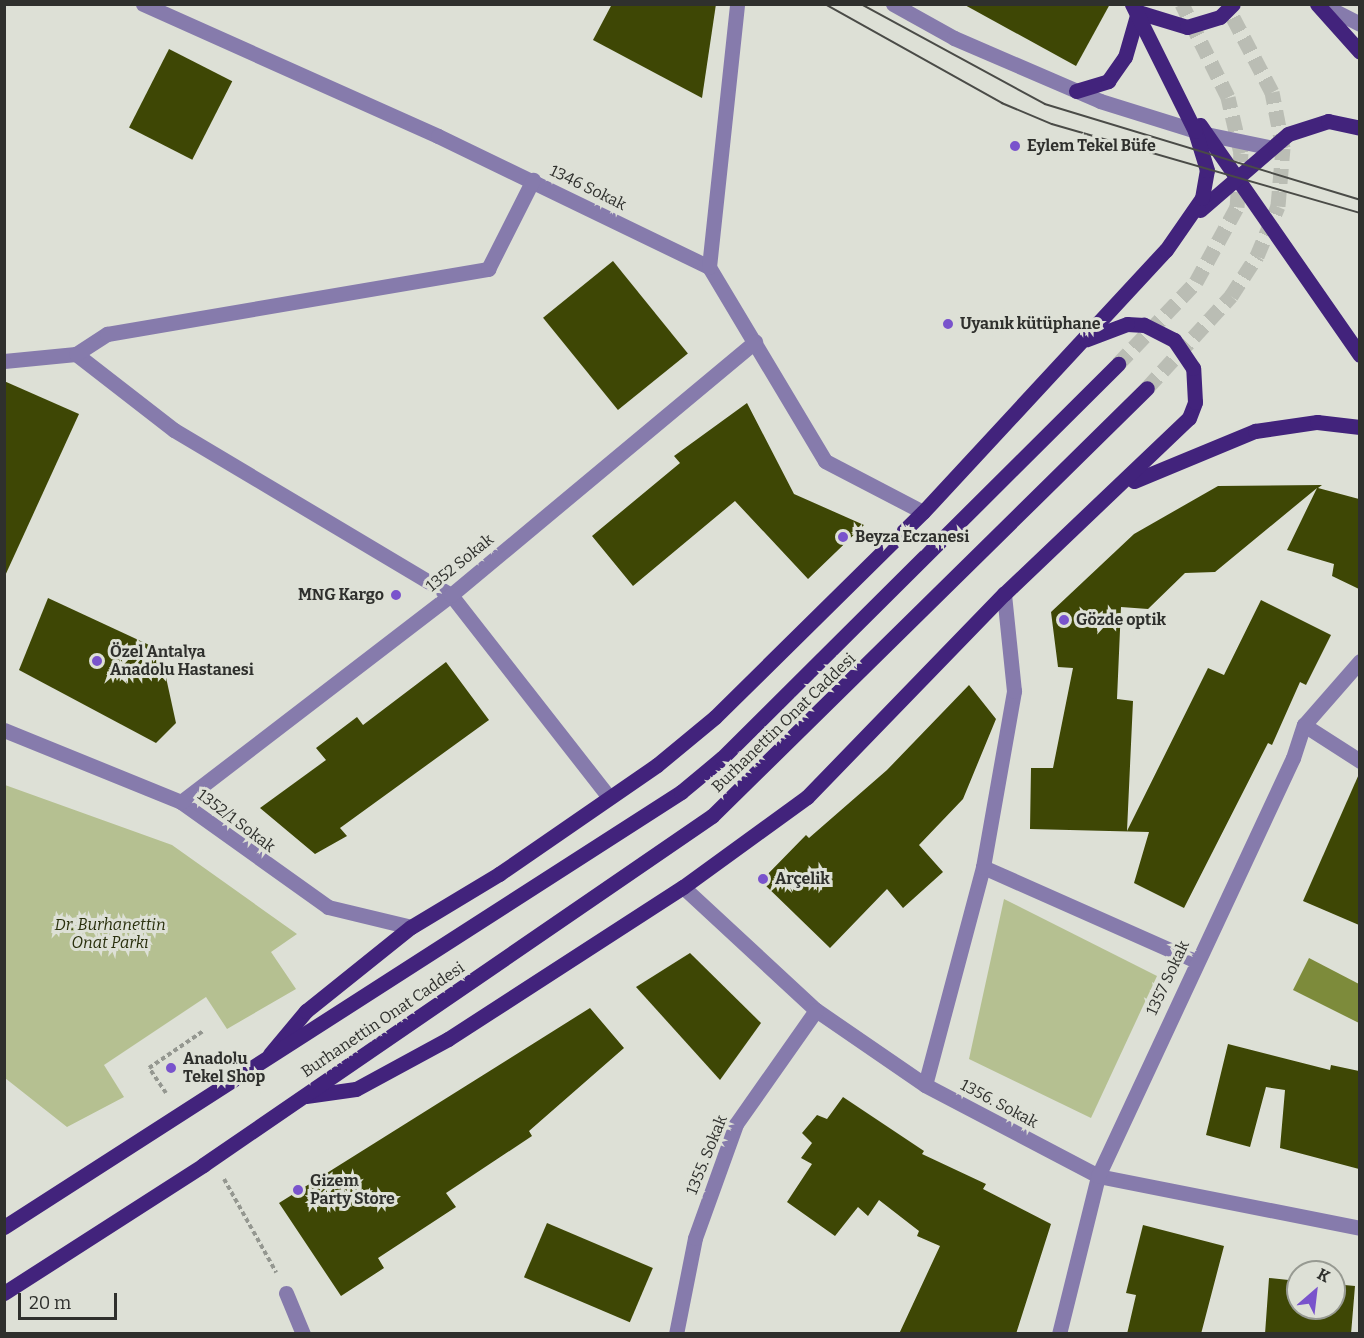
<!DOCTYPE html>
<meta charset="utf-8">
<style>
body{margin:0}
#map{position:relative;width:1364px;height:1338px;overflow:hidden;background:#dde0d6;font-family:Bitter,serif}
div>[style]{position:absolute}
.green>*{inset:0;background:#b5c091}
.water>*{inset:0;background:#7d8b3b}
.building>*{inset:0;background:#3e4705;transform-origin:0 0}
.major-tunnel>*{height:15px;margin-top:-7.5px;transform-origin:0;background:repeating-linear-gradient(90deg,#babdb4 0 15px,transparent 0 23px)}
.path>*{height:4px;margin-top:-2px;transform-origin:0;background:repeating-linear-gradient(90deg,#949790 0 4.5px,transparent 0 7.5px)}
.minor>*{height:15px;margin:-7.5px;padding:0 7.5px;transform-origin:7.5px;border-radius:7.5px;background:#867bac}
.major>*{height:15px;margin:-7.5px;padding:0 7.5px;transform-origin:7.5px;border-radius:7.5px;background:#42237c}
.tram>*{height:1.5px;margin:-0.75px;padding:0 0.75px;transform-origin:0.75px;border-radius:0.75px;background:#4a4b47}
.dots>*{width:16px;height:16px;translate:-50% -50%;box-sizing:border-box;border:3px solid #dde0d6;border-radius:50%}
span{translate:-50% -50%;white-space:nowrap;text-align:center;line-height:1.15;-webkit-text-stroke:6px #dde0d6;paint-order:stroke}
.poi-label{font-size:16px;color:#2f302d;font-weight:700}
.left{translate:0 -50%;text-align:left}
.right{translate:-100% -50%;text-align:right}
.street-label{font-size:16px;color:#2f302d}
.park-label{font-size:16px;color:#292f0c;font-style:italic}
.frame{position:absolute;inset:0;border:6px solid #2f302d;pointer-events:none}
.north{position:absolute;left:1286px;top:1260px;width:60px;height:60px;box-sizing:border-box;background:#dde0d6;border:2px solid #979a92;border-radius:50%;rotate:28deg;font-size:16px;font-weight:700;line-height:24px;text-align:center;color:#2f302d}
.north::after{content:'';display:block;margin:auto;width:21px;height:27px;background:#7953cc;clip-path:polygon(50% 0,100% 100%,50% 72%,0 100%)}
.scale{position:absolute;left:18px;top:1293px;width:99px;height:27px;box-sizing:border-box;border:3px solid #2f302d;border-top:0;padding-left:8px;font-size:18px;line-height:21px;white-space:nowrap;color:#2f302d;-webkit-text-stroke:4px #dde0d6;paint-order:stroke}
</style>
<div id="map">
<div class="green">
<div style="clip-path:polygon(5px 785px,172px 845px,297px 934px,271px 952px,296px 989px,227px 1029px,206px 997px,104px 1065px,124px 1097px,67px 1127px,5px 1078px)"></div>
<div style="clip-path:polygon(1004px 899px,1157px 976px,1091px 1118px,969px 1059px)"></div>
</div>
<div class="water">
<div style="clip-path:polygon(1309px 958px,1359px 984px,1359px 1023px,1293px 990px)"></div>
</div>
<div class="building">
<div style="clip-path:polygon(612px 4px,716px 4px,702px 98px,593px 40px)"></div>
<div style="clip-path:polygon(963px 4px,1110px 4px,1076px 66px)"></div>
<div style="left:169px;top:49px;width:71px;height:88px;rotate:27deg"></div>
<div style="left:613px;top:261px;width:119px;height:90px;rotate:51deg"></div>
<div style="clip-path:polygon(4px 381px,79px 414px,4px 578px)"></div>
<div style="clip-path:polygon(747px 403px,794px 494px,864px 525px,808px 579px,735px 501px,633px 586px,592px 536px,680px 463px,674px 456px)"></div>
<div style="clip-path:polygon(1322px 485px,1318px 488px,1359px 499px,1359px 589px,1332px 576px,1334px 564px,1287px 550px,1317px 488px,1215px 572px,1185px 573px,1148px 609px,1121px 607px,1117px 699px,1133px 701px,1127px 831px,1208px 668px,1224px 675px,1261px 600px,1331px 635px,1306px 685px,1300px 682px,1272px 745px,1268px 743px,1184px 908px,1134px 883px,1149px 832px,1030px 829px,1031px 768px,1053px 768px,1073px 668px,1058px 667px,1051px 612px,1134px 534px,1218px 486px)"></div>
<div style="clip-path:polygon(48px 598px,160px 650px,176px 723px,156px 743px,19px 670px)"></div>
<div style="clip-path:polygon(446px 662px,489px 720px,340px 828px,347px 836px,315px 854px,260px 808px,326px 760px,316px 748px,357px 717px,363px 725px)"></div>
<div style="clip-path:polygon(969px 685px,996px 719px,963px 799px,919px 845px,943px 872px,903px 908px,887px 889px,830px 948px,761px 881px,806px 835px,809px 838px,887px 770px)"></div>
<div style="clip-path:polygon(1359px 774px,1359px 925px,1303px 901px)"></div>
<div style="clip-path:polygon(690px 953px,761px 1023px,720px 1080px,636px 987px)"></div>
<div style="clip-path:polygon(590px 1008px,624px 1048px,529px 1131px,532px 1136px,446px 1193px,456px 1207px,378px 1258px,384px 1268px,341px 1296px,279px 1203px)"></div>
<div style="clip-path:polygon(1228px 1044px,1330px 1070px,1331px 1065px,1359px 1071px,1359px 1169px,1280px 1148px,1285px 1090px,1266px 1087px,1250px 1147px,1206px 1135px)"></div>
<div style="clip-path:polygon(843px 1097px,924px 1151px,922px 1154px,986px 1184px,983px 1189px,1051px 1224px,1016px 1334px,899px 1334px,940px 1246px,917px 1236px,919px 1231px,879px 1200px,868px 1216px,858px 1207px,835px 1236px,787px 1202px,812px 1164px,801px 1158px,812px 1143px,802px 1133px,817px 1115px,827px 1119px)"></div>
<div style="left:547px;top:1223px;width:115px;height:59px;rotate:23deg"></div>
<div style="clip-path:polygon(1143px 1225px,1224px 1246px,1201px 1334px,1127px 1334px,1136px 1295px,1126px 1293px)"></div>
<div style="clip-path:polygon(1269px 1278px,1298px 1281px,1298px 1308px,1334px 1308px,1334px 1284px,1355px 1286px,1351px 1334px,1265px 1334px)"></div>
</div>
<div class="major-tunnel">
<div style="left:1118px;top:364px;width:113px;rotate:-46.4deg"></div>
<div style="left:1196px;top:282px;width:85px;rotate:-61.3deg"></div>
<div style="left:1237px;top:207px;width:54px;rotate:-85.8deg"></div>
<div style="left:1241px;top:153px;width:57px;rotate:-103.1deg"></div>
<div style="left:1228px;top:97px;width:104px;rotate:-116.3deg"></div>
<div style="left:1147px;top:388px;width:125px;rotate:-47.6deg"></div>
<div style="left:1231px;top:296px;width:48px;rotate:-57deg"></div>
<div style="left:1257px;top:256px;width:54px;rotate:-67.2deg"></div>
<div style="left:1278px;top:206px;width:58px;rotate:-85.1deg"></div>
<div style="left:1283px;top:148px;width:57px;rotate:-101.1deg"></div>
<div style="left:1272px;top:92px;width:99px;rotate:-117.6deg"></div>
</div>
<div class="path">
<div style="left:166px;top:1093px;width:30px;rotate:-124deg"></div>
<div style="left:149px;top:1068px;width:65px;rotate:-34.4deg"></div>
<div style="left:224px;top:1179px;width:107px;rotate:60.8deg"></div>
</div>
<div class="minor">
<div style="left:143px;top:4px;width:323px;rotate:24.1deg"></div>
<div style="left:438px;top:136px;width:301px;rotate:25.8deg"></div>
<div style="left:709px;top:267px;width:226px;rotate:59.1deg"></div>
<div style="left:825px;top:461px;width:110px;rotate:27.5deg"></div>
<div style="left:893px;top:4px;width:70px;rotate:29.1deg"></div>
<div style="left:954px;top:38px;width:159px;rotate:23.3deg"></div>
<div style="left:1100px;top:101px;width:111px;rotate:17.3deg"></div>
<div style="left:1206px;top:134px;width:63px;rotate:11.8deg"></div>
<div style="left:1321px;top:4px;width:44px;rotate:27.1deg"></div>
<div style="left:709px;top:267px;width:264px;rotate:-83.9deg"></div>
<div style="left:76px;top:354px;width:124px;rotate:37.8deg"></div>
<div style="left:174px;top:430px;width:322px;rotate:30.8deg"></div>
<div style="left:451px;top:595px;width:254px;rotate:52deg"></div>
<div style="left:4px;top:361px;width:72px;rotate:-5.6deg"></div>
<div style="left:76px;top:354px;width:37px;rotate:-33deg"></div>
<div style="left:107px;top:334px;width:387px;rotate:-9.7deg"></div>
<div style="left:488px;top:269px;width:100px;rotate:-63.2deg"></div>
<div style="left:1304px;top:725px;width:67px;rotate:32.7deg"></div>
<div style="left:4px;top:730px;width:191px;rotate:22.1deg"></div>
<div style="left:181px;top:802px;width:181px;rotate:35.5deg"></div>
<div style="left:328px;top:907px;width:85px;rotate:13.5deg"></div>
<div style="left:181px;top:802px;width:340px;rotate:-37.5deg"></div>
<div style="left:451px;top:595px;width:396px;rotate:-39.8deg"></div>
<div style="left:983px;top:867px;width:232px;rotate:23.9deg"></div>
<div style="left:683px;top:887px;width:181px;rotate:42.8deg"></div>
<div style="left:816px;top:1010px;width:132px;rotate:34.5deg"></div>
<div style="left:925px;top:1085px;width:195px;rotate:27.7deg"></div>
<div style="left:1098px;top:1176px;width:267px;rotate:11.2deg"></div>
<div style="left:925px;top:1085px;width:226px;rotate:-75.1deg"></div>
<div style="left:983px;top:867px;width:179px;rotate:-80deg"></div>
<div style="left:1014px;top:691px;width:98px;rotate:-95.9deg"></div>
<div style="left:286px;top:1293px;width:44px;rotate:67.5deg"></div>
<div style="left:676px;top:1334px;width:98px;rotate:-78.8deg"></div>
<div style="left:695px;top:1238px;width:121px;rotate:-70.2deg"></div>
<div style="left:736px;top:1124px;width:139px;rotate:-54.9deg"></div>
<div style="left:1059px;top:1334px;width:163px;rotate:-76.1deg"></div>
<div style="left:1098px;top:1176px;width:461px;rotate:-65deg"></div>
<div style="left:1293px;top:758px;width:35px;rotate:-72deg"></div>
<div style="left:1304px;top:725px;width:85px;rotate:-48.8deg"></div>
</div>
<div class="major">
<div style="left:1317px;top:4px;width:64px;rotate:48.1deg"></div>
<div style="left:1076px;top:91px;width:34px;rotate:-17deg"></div>
<div style="left:1108px;top:81px;width:29px;rotate:-55deg"></div>
<div style="left:1125px;top:57px;width:47px;rotate:-73.9deg"></div>
<div style="left:1138px;top:12px;width:51px;rotate:17deg"></div>
<div style="left:1187px;top:27px;width:34px;rotate:-17deg"></div>
<div style="left:1220px;top:17px;width:18px;rotate:-45deg"></div>
<div style="left:1200px;top:125px;width:280px;rotate:55.2deg"></div>
<div style="left:1200px;top:210px;width:116px;rotate:-40.8deg"></div>
<div style="left:1288px;top:134px;width:42px;rotate:-18deg"></div>
<div style="left:1328px;top:121px;width:33px;rotate:12deg"></div>
<div style="left:1134px;top:481px;width:131px;rotate:-22.5deg"></div>
<div style="left:1255px;top:431px;width:63px;rotate:-8.3deg"></div>
<div style="left:1317px;top:422px;width:43px;rotate:6.6deg"></div>
<div style="left:270px;top:1054px;width:56px;rotate:-50.1deg"></div>
<div style="left:306px;top:1011px;width:134px;rotate:-38.7deg"></div>
<div style="left:411px;top:927px;width:103px;rotate:-31.1deg"></div>
<div style="left:499px;top:874px;width:192px;rotate:-34.6deg"></div>
<div style="left:657px;top:765px;width:75px;rotate:-39.6deg"></div>
<div style="left:715px;top:717px;width:292px;rotate:-44.6deg"></div>
<div style="left:923px;top:512px;width:357px;rotate:-47.2deg"></div>
<div style="left:1166px;top:250px;width:63px;rotate:-55.3deg"></div>
<div style="left:1202px;top:198px;width:28px;rotate:-80deg"></div>
<div style="left:1207px;top:170px;width:41px;rotate:-107.1deg"></div>
<div style="left:1195px;top:131px;width:142px;rotate:-116.4deg"></div>
<div style="left:306px;top:1096px;width:50px;rotate:-8deg"></div>
<div style="left:356px;top:1089px;width:105px;rotate:-28.5deg"></div>
<div style="left:448px;top:1039px;width:280px;rotate:-32.9deg"></div>
<div style="left:683px;top:887px;width:153px;rotate:-36deg"></div>
<div style="left:807px;top:797px;width:283px;rotate:-45.9deg"></div>
<div style="left:1004px;top:594px;width:255px;rotate:-43.6deg"></div>
<div style="left:1189px;top:418px;width:17px;rotate:-69deg"></div>
<div style="left:1195px;top:402px;width:34px;rotate:-93deg"></div>
<div style="left:1193px;top:368px;width:34px;rotate:-124deg"></div>
<div style="left:1174px;top:340px;width:34px;rotate:-153deg"></div>
<div style="left:1144px;top:325px;width:17px;rotate:-177deg"></div>
<div style="left:1127px;top:324px;width:43px;rotate:159.4deg"></div>
<div style="left:4px;top:1227px;width:805px;rotate:-32.72deg"></div>
<div style="left:681px;top:792px;width:53px;rotate:-39.7deg"></div>
<div style="left:722px;top:758px;width:559px;rotate:-44.85deg"></div>
<div style="left:4px;top:1293px;width:237px;rotate:-32.7deg"></div>
<div style="left:203px;top:1165px;width:617px;rotate:-34.44deg"></div>
<div style="left:712px;top:816px;width:610px;rotate:-44.54deg"></div>
</div>
<div class="tram">
<div style="left:825px;top:4px;width:203px;rotate:29.2deg"></div>
<div style="left:1002px;top:103px;width:54px;rotate:22.8deg"></div>
<div style="left:1052px;top:124px;width:321px;rotate:16.1deg"></div>
<div style="left:861px;top:4px;width:209px;rotate:28.5deg"></div>
<div style="left:1045px;top:104px;width:329px;rotate:16.9deg"></div>
</div>
<div class="dots">
<div style="left:1015px;top:146px;background:#7953cc"></div>
<div style="left:948px;top:324px;background:#7953cc"></div>
<div style="left:843px;top:537px;background:#7953cc"></div>
<div style="left:396px;top:595px;background:#7953cc"></div>
<div style="left:1064px;top:620px;background:#7953cc"></div>
<div style="left:97px;top:661px;background:#7953cc"></div>
<div style="left:763px;top:879px;background:#7953cc"></div>
<div style="left:171px;top:1068px;background:#7953cc"></div>
<div style="left:298px;top:1190px;background:#7953cc"></div>
</div>
<div class="poi-label">
<span class="left" style="left:1027px;top:146px">Eylem Tekel Büfe</span>
<span class="left" style="left:960px;top:324px">Uyanık kütüphane</span>
<span class="left" style="left:855px;top:537px">Beyza Eczanesi</span>
<span class="right" style="left:384px;top:595px">MNG Kargo</span>
<span class="left" style="left:1076px;top:620px">Gözde optik</span>
<span class="left" style="left:110px;top:661px">Özel Antalya<br>Anadolu Hastanesi</span>
<span class="left" style="left:775px;top:879px">Arçelik</span>
<span class="left" style="left:183px;top:1068px">Anadolu<br>Tekel Shop</span>
<span class="left" style="left:310px;top:1190px">Gizem<br>Party Store</span>
</div>
<div class="street-label">
<span style="left:588px;top:188px;rotate:26deg">1346 Sokak</span>
<span style="left:460px;top:563px;rotate:-39deg">1352 Sokak</span>
<span style="left:784px;top:723px;rotate:-44deg">Burhanettin Onat Caddesi</span>
<span style="left:236px;top:821px;rotate:37deg">1352/1 Sokak</span>
<span style="left:1168px;top:978px;rotate:-65deg">1357 Sokak</span>
<span style="left:383px;top:1020px;rotate:-34deg">Burhanettin Onat Caddesi</span>
<span style="left:999px;top:1104px;rotate:28deg">1356. Sokak</span>
<span style="left:707px;top:1155px;rotate:-68deg">1355. Sokak</span>
</div>
<div class="park-label">
<span style="left:110px;top:934px">Dr. Burhanettin<br>Onat Parkı</span>
</div>
<div class="frame"></div>
<div class="north">K</div>
<div class="scale">20 m</div>
</div>
